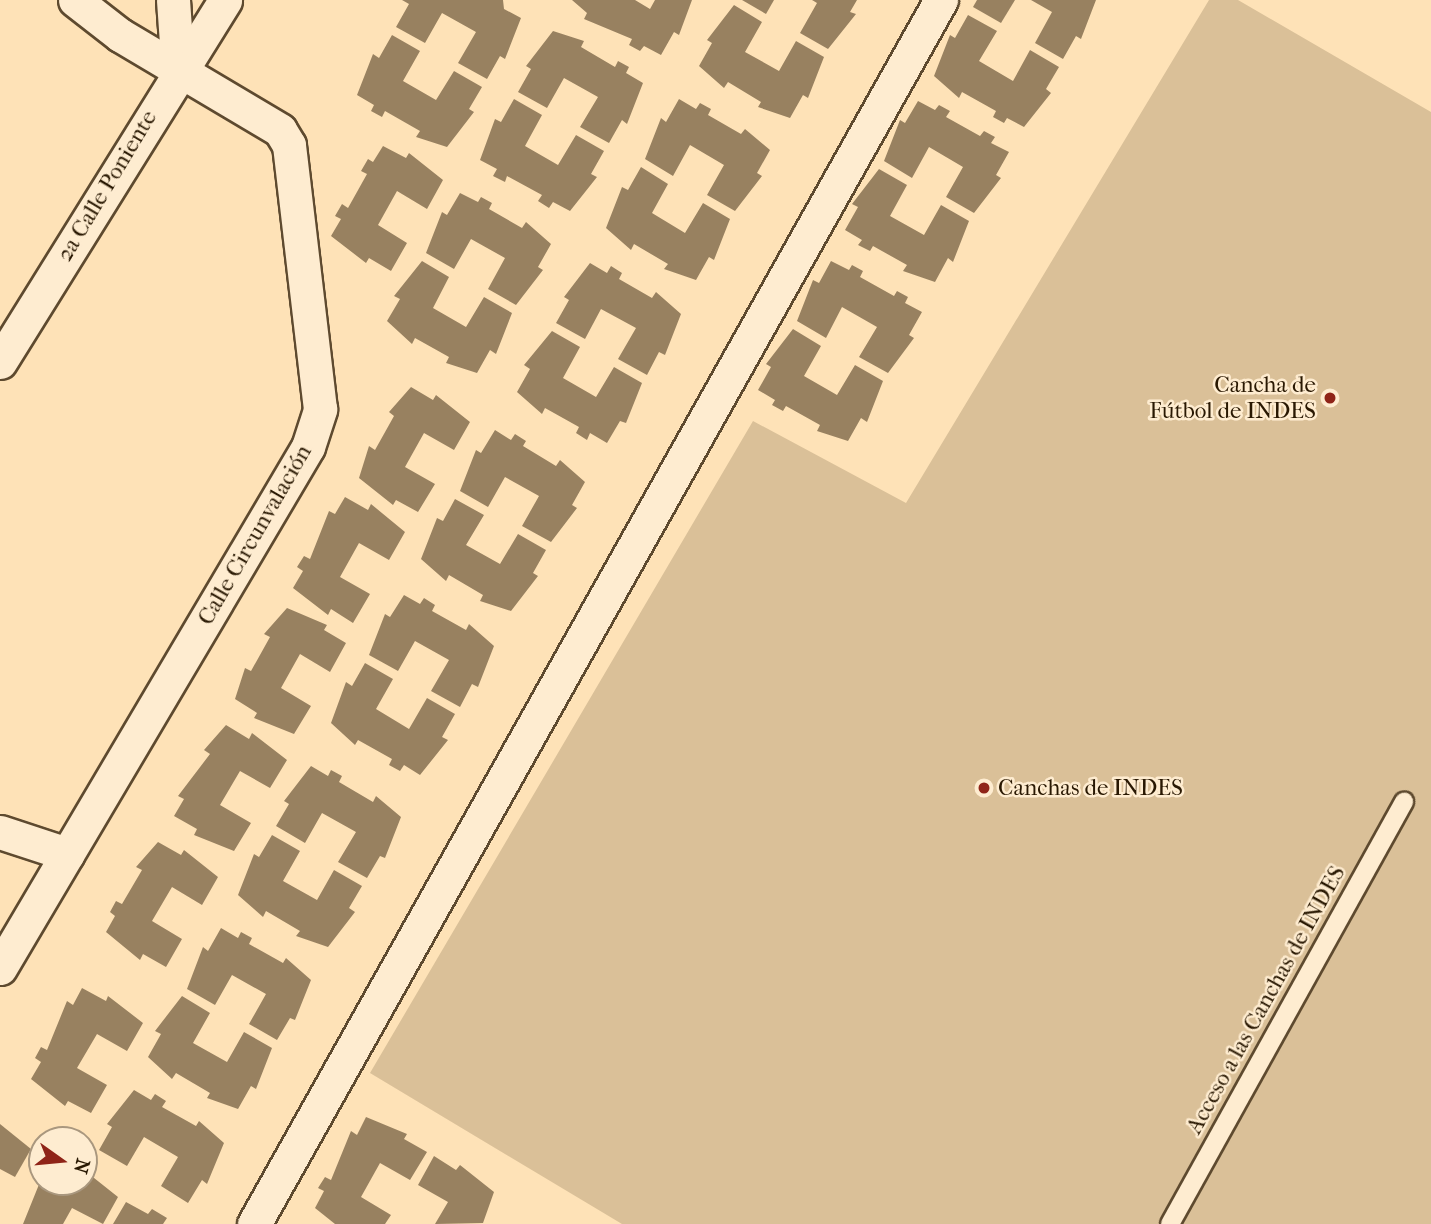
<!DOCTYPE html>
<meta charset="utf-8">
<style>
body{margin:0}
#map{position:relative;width:1431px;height:1224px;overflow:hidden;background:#fee2b7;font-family:"IM FELL French Canon",serif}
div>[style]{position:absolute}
.green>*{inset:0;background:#dac098}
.building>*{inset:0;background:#988160}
.roads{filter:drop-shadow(2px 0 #5e4a2f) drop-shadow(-2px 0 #5e4a2f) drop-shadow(0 2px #5e4a2f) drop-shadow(0 -2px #5e4a2f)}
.lane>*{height:18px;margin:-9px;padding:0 9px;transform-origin:9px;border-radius:9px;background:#feecd0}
.street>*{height:33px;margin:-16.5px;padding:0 16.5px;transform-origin:16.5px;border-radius:16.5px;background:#feecd0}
.dots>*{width:19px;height:19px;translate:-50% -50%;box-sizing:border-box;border:4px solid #feecd0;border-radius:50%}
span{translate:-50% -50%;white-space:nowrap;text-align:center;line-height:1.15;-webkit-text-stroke:5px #feecd0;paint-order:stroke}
.street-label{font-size:23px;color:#291802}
.poi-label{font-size:23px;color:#291802}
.right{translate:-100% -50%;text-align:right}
.left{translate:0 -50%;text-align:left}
.north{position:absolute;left:28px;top:1126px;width:70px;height:70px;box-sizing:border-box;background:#feecd0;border:2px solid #a9977e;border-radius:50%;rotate:105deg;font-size:19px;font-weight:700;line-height:28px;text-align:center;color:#291802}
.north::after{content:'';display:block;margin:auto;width:24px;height:32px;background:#8f2418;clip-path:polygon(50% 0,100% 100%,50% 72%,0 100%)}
</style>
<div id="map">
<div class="green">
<div style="clip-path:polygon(1209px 0,1238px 0,1431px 112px,1431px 1224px,622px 1224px,370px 1073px,753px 421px,906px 503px)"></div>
</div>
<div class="building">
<div style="clip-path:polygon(402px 0,503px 0,504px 9px,521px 18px,505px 59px,500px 56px,487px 79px,458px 63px,476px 32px,442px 13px,425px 43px,396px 27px,409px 4px)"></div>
<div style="clip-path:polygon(572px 0,635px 0,650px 9px,655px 0,692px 0,679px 35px,674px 32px,661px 55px,644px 46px,640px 51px,629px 45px,632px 39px,584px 19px,587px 13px)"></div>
<div style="clip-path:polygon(742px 0,774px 0,766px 14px)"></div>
<div style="clip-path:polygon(812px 0,857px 0,850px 12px,856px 14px,828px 49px,800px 33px,817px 3px)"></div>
<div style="clip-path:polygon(977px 0,1015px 0,1001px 23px,973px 7px)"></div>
<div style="clip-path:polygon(1031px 0,1096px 0,1081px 39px,1076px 36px,1063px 59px,1035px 43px,1052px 12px)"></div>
<div style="clip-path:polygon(734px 5px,762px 22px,745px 52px,779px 71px,796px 41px,824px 57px,808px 98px,803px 95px,790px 118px,758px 107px,761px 102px,728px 82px,724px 88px,699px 66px,712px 43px,707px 40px)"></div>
<div style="clip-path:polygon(968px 15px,997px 31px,979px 61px,1013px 81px,1030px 50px,1059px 67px,1046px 89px,1051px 93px,1024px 127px,1007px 118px,1004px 123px,993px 117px,996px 111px,962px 92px,959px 98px,934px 76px,950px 35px,955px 38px)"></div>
<div style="clip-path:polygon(553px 31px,584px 41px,581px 47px,615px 67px,618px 61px,629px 67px,626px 73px,643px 83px,627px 124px,622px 120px,609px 143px,580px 127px,598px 97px,564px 78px,547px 108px,518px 92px,531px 69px,526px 66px)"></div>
<div style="clip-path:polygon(392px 35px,420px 51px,403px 81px,436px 100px,454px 71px,482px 87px,469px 109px,474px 112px,447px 147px,416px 137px,420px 131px,385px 111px,382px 117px,371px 111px,374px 105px,357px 95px,373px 54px,379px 58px)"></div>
<div style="clip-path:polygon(514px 99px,542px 115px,525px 146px,558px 165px,576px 135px,604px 151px,591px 174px,597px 177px,570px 211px,553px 202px,549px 208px,538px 201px,542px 195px,507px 176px,505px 182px,493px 176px,497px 169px,480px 160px,495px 119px,501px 122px)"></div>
<div style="clip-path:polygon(679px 99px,696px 109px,700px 103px,711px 109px,708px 115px,741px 134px,745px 129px,770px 150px,757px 173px,762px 176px,735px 211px,707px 195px,724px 165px,690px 145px,673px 176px,645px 159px,661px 118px,666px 122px)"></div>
<div style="clip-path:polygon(918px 101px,935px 110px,939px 105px,950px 111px,946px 117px,980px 136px,984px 131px,995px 137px,991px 143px,1009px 152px,996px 175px,1001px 178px,974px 213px,946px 197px,963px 167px,929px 147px,912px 178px,884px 161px,900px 120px,905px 123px)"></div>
<div style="clip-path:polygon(383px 146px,406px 158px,409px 153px,443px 180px,427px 209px,397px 191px,378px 225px,407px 243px,391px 271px,369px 258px,366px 263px,331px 236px,341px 219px,335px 216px,342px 204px,348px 208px,367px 174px,361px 171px,368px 159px,373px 162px)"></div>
<div style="clip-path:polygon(641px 167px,668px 184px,652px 213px,685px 233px,703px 203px,730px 219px,714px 260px,709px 257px,696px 280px,664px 269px,668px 264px,634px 244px,631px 250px,606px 228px,622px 187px,628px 190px)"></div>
<div style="clip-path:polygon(879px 169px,907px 185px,890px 216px,924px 235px,941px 205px,969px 221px,953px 262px,948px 258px,935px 282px,903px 271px,907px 265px,873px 246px,870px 251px,858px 245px,862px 240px,845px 230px,858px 207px,852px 204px)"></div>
<div style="clip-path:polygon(460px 193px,478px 202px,481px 197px,492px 203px,489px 209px,522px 228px,526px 222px,551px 244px,538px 267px,543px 270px,516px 305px,488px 289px,505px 258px,471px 239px,454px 269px,426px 253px,442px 212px,447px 215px)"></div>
<div style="clip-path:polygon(422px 261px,449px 277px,433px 308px,466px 327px,484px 297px,512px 313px,496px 354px,490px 350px,477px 373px,446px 363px,449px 357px,415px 338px,412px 344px,387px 321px,400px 299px,394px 296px)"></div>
<div style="clip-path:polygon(831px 261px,849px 270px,852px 265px,863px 271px,860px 277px,894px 296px,897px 291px,908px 297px,905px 303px,922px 312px,909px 335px,914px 338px,888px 373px,859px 357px,877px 327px,842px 307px,826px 338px,797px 321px,813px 280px,819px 283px)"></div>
<div style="clip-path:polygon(590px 263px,607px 273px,611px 266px,622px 273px,619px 279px,652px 298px,656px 292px,681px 314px,665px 355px,659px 352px,647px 375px,618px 359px,636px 328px,601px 309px,585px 339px,556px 323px,569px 300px,564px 297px)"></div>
<div style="clip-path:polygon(793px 329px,821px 346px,804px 376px,837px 395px,855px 365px,883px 381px,867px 422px,861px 418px,848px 441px,817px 431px,820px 425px,786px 406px,783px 411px,772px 405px,775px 400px,758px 390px,771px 367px,766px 364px)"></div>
<div style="clip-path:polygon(552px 331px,580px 347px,563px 378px,596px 397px,614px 367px,642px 383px,626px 423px,620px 421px,607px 443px,590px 433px,587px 440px,576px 433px,579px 427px,545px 408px,542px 414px,517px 392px,530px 369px,524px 365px)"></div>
<div style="clip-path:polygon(411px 387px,433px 400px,436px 395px,470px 422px,454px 450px,424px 433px,405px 467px,435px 484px,418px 512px,396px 500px,393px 505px,359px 478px,369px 446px,375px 450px,394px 416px,389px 412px)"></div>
<div style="clip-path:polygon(495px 430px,511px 440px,515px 434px,526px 441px,523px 446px,556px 466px,560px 460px,585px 482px,572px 505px,577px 508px,551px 542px,522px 526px,539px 496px,505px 477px,488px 507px,460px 491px,476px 450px,481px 453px)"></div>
<div style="clip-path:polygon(345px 497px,368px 510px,371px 504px,405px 532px,389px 560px,359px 543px,340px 577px,370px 594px,353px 623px,331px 609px,328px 615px,293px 588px,303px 571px,297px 567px,304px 556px,310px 559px,329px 511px,335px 514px)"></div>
<div style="clip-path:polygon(455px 499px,484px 515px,466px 545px,500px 564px,518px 534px,546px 550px,533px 573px,538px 576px,511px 611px,480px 601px,483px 595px,449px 575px,446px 581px,421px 559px,437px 518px,443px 521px)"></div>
<div style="clip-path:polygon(404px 595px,420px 604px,424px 598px,435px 605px,432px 611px,466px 630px,469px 624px,494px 646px,478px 687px,472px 684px,460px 707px,431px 691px,449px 660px,415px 641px,398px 671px,369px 655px,385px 614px,390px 617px)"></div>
<div style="clip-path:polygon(287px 608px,327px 625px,324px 630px,346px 643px,330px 672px,300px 654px,281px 688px,311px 706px,294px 734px,254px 718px,257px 713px,235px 699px,245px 668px,251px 671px,270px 637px,264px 634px)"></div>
<div style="clip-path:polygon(365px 663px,393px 679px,376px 709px,409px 729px,427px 698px,455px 714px,442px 737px,448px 740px,420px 775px,404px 765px,400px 771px,389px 765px,392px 759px,358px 740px,355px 745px,331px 723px,346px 682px,352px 686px)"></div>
<div style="clip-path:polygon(226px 725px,249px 739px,252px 733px,287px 760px,270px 788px,240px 771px,220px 805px,251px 823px,234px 851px,194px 835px,197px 829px,174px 816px,184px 799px,178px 796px,210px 754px,204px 750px)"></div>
<div style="clip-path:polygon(311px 766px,328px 776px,331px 770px,342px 776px,339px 782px,373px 802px,376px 796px,401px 817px,385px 858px,380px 856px,367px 878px,338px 862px,356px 832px,322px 813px,305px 843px,276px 826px,289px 804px,284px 801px)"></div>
<div style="clip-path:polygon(272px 835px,300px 851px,283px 881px,317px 900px,334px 870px,362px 886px,349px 908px,355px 912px,328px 947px,296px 936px,300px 931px,266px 911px,263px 917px,238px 895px,254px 854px,259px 857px)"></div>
<div style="clip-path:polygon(158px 842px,181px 855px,184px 850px,218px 877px,202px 905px,172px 887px,152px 921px,182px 939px,166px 967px,143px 954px,140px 960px,106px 932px,115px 916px,110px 912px,116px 901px,122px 904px,142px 870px,136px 867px)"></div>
<div style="clip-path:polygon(221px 928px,238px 938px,241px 932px,252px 938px,249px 944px,283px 963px,286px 958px,311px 980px,295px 1020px,290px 1018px,277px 1040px,249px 1024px,266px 994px,232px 975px,215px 1005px,187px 989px,203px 947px,208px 951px)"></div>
<div style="clip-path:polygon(82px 988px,106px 1001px,108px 996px,143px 1023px,127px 1051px,97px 1034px,77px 1068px,107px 1085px,91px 1113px,68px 1101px,65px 1106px,31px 1079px,41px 1062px,35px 1058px,41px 1047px,47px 1050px,67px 1001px,73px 1005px)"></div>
<div style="clip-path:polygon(182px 996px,210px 1013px,193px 1043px,227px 1062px,244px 1032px,272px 1048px,256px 1089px,251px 1086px,238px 1109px,207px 1098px,210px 1093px,176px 1073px,172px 1079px,148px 1057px,161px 1034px,155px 1031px)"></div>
<div style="clip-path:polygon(134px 1090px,151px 1100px,155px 1094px,166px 1101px,162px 1107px,196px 1126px,199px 1121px,224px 1143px,207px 1184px,202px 1180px,188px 1203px,161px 1186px,178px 1157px,144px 1137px,127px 1166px,99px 1150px,112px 1127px,107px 1124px)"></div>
<div style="clip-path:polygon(366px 1117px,407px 1134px,404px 1139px,427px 1152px,410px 1180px,380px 1163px,361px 1197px,391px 1215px,385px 1224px,335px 1224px,315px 1208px,324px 1191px,318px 1188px,325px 1177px,331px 1180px,351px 1131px,357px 1135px)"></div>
<div style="clip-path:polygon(0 1124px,31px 1149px,15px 1177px,0 1169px)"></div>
<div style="clip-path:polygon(434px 1156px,456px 1170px,460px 1165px,494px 1192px,483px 1223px,435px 1224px,448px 1202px,418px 1185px)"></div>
<div style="clip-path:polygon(84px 1170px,118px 1197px,103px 1224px,72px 1208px,63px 1224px,23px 1224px,42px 1177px,42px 1182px,84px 1182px)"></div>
<div style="clip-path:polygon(126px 1202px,148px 1214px,152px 1209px,167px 1218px,163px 1224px,113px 1224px)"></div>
</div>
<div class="roads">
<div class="lane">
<div style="left:1170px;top:1224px;width:483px;rotate:-61deg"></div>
</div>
<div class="street">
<div style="left:173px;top:0;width:71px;rotate:86deg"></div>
<div style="left:0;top:362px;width:426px;rotate:-58.1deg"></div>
<div style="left:0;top:832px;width:71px;rotate:18.2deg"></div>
<div style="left:0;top:968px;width:605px;rotate:-59.41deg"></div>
<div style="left:308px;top:447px;width:40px;rotate:-72deg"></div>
<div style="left:320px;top:409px;width:266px;rotate:-96.7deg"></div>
<div style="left:289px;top:145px;width:17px;rotate:-121deg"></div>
<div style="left:280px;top:130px;width:186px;rotate:-149.3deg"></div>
<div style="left:120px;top:35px;width:57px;rotate:-142.1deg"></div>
<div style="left:254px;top:1224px;width:1404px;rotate:-60.7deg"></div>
</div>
</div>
<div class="dots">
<div style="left:1330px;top:398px;background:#8f2418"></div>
<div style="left:984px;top:788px;background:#8f2418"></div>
</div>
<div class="street-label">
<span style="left:107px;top:186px;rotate:-59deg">2a Calle Poniente</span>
<span style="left:255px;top:535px;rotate:-60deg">Calle Circunvalación</span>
<span style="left:1266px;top:1000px;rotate:-61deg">Acceso a las Canchas de INDES</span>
</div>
<div class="poi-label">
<span class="right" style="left:1316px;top:398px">Cancha de<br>Fútbol de INDES</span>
<span class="left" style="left:998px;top:788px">Canchas de INDES</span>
</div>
<div class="north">N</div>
</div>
